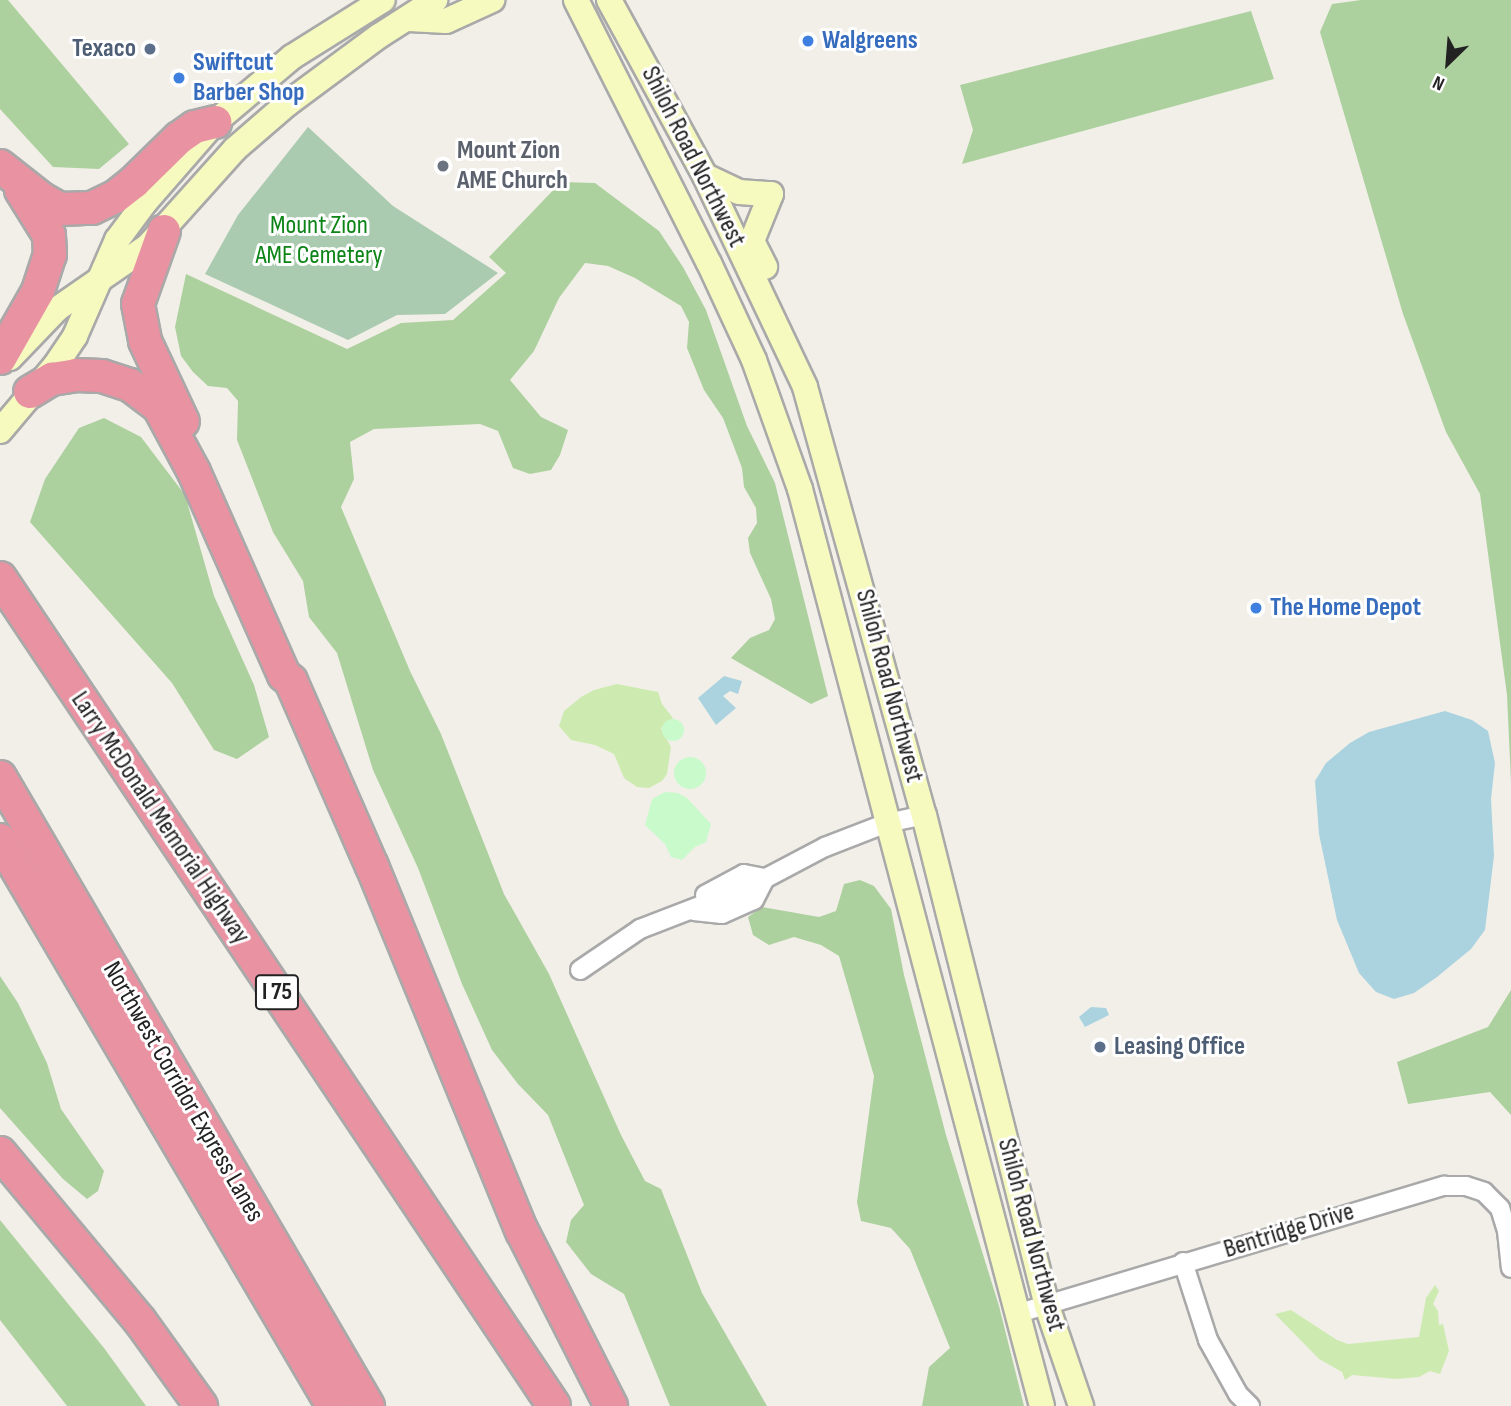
<!DOCTYPE html>
<style>
body{margin:0}
#map{position:relative;width:1511px;height:1406px;overflow:hidden;background:#f2efe9;font-family:"Sofia Sans Condensed",sans-serif}
div>[style]{position:absolute}
.grass>*{inset:0;background:#cdebb0}
.forest>*{inset:0;background:#add19e}
.cemetery>*{inset:0;background:#aacbaf}
.park>*{inset:0;background:#c8facc}
.round{border-radius:50%}
.water>*{inset:0;background:#aad3df}
.roads{filter:drop-shadow(2px 0 #a9a9a9) drop-shadow(-2px 0 #a9a9a9) drop-shadow(0 2px #a9a9a9) drop-shadow(0 -2px #a9a9a9)}
.street>*{height:18px;margin:-9px;padding:0 9px;transform-origin:9px;border-radius:9px;background:#fff}
.secondary>*{height:24px;margin:-12px;padding:0 12px;transform-origin:12px;border-radius:12px;background:#f7fabf}
.highway>*{height:32px;margin:-16px;padding:0 16px;transform-origin:16px;border-radius:16px;background:#e892a2}
.dots>*{width:19px;height:19px;translate:-50% -50%;box-sizing:border-box;border:4px solid #fff;border-radius:50%}
span{translate:-50% -50%;white-space:nowrap;text-align:center;line-height:1.15;-webkit-text-stroke:6px #fff;paint-order:stroke}
.shield-label span{padding:2px 5px;background:#fff;border:2px solid;border-radius:5px;-webkit-text-stroke-width:0}
.shield-label{font-size:24px;color:#222;font-weight:700}
.shop-label{font-size:26px;color:#366cbe;font-weight:700}
.left{translate:0 -50%;text-align:left}
.service-label{font-size:26px;color:#4e5e75;font-weight:700}
.right{translate:-100% -50%;text-align:right}
.worship-label{font-size:26px;color:#5b616d;font-weight:700}
.street-label{font-size:26px;color:#222}
.park-label{font-size:26px;color:#0c8416}
.north{position:absolute;left:1413px;top:28px;width:70px;height:70px;-webkit-text-stroke:5px #fff;paint-order:stroke;rotate:205deg;font-size:19px;font-weight:700;line-height:28px;text-align:center;color:#222}
.north::after{content:'';display:block;margin:auto;width:24px;height:32px;background:#222;clip-path:polygon(50% 0,100% 100%,50% 72%,0 100%)}
</style>
<div id="map">
<div class="grass">
<div style="clip-path:polygon(617px 684px,658px 692px,662px 704px,673px 718px,661px 728px,671px 747px,667px 774px,662px 781px,649px 788px,637px 787px,624px 778px,614px 754px,595px 745px,571px 740px,559px 726px,564px 711px,581px 697px,594px 690px)"></div>
<div style="clip-path:polygon(1435px 1285px,1439px 1291px,1433px 1304px,1438px 1311px,1439px 1325px,1443px 1324px,1449px 1351px,1440px 1374px,1430px 1371px,1419px 1377px,1397px 1379px,1352px 1375px,1345px 1380px,1342px 1372px,1319px 1359px,1275px 1314px,1291px 1310px,1337px 1340px,1348px 1344px,1419px 1337px,1426px 1298px)"></div>
</div>
<div class="forest">
<div style="clip-path:polygon(0 0,8px 0,129px 144px,99px 169px,53px 167px,0 109px)"></div>
<div style="clip-path:polygon(1361px 0,1511px 0,1511px 782px,1507px 695px,1480px 494px,1446px 432px,1403px 314px,1320px 32px,1332px 4px)"></div>
<div style="clip-path:polygon(1251px 11px,1274px 79px,962px 164px,973px 130px,960px 85px)"></div>
<div style="clip-path:polygon(561px 182px,595px 183px,659px 231px,683px 267px,706px 310px,747px 426px,775px 483px,828px 696px,811px 704px,731px 658px,750px 638px,769px 630px,775px 619px,771px 599px,750px 553px,748px 538px,757px 523px,756px 508px,744px 487px,742px 468px,723px 418px,704px 390px,687px 348px,689px 322px,681px 306px,635px 278px,608px 266px,585px 263px,559px 298px,534px 351px,510px 380px,541px 417px,568px 430px,560px 455px,551px 470px,530px 474px,513px 468px,498px 431px,480px 424px,374px 429px,350px 442px,354px 479px,341px 507px,410px 671px,441px 734px,504px 894px,549px 974px,621px 1135px,645px 1181px,661px 1189px,702px 1293px,767px 1406px,670px 1406px,624px 1294px,591px 1274px,566px 1242px,571px 1220px,584px 1205px,548px 1115px,518px 1084px,492px 1050px,462px 984px,418px 868px,373px 770px,337px 653px,309px 617px,303px 581px,273px 532px,237px 440px,238px 401px,227px 388px,208px 386px,193px 372px,181px 356px,175px 327px,186px 274px,347px 349px,401px 323px,453px 320px,506px 273px,489px 257px)"></div>
<div style="clip-path:polygon(104px 418px,141px 437px,185px 495px,214px 596px,254px 685px,269px 737px,237px 759px,214px 750px,172px 683px,30px 522px,45px 479px,79px 428px)"></div>
<div style="clip-path:polygon(860px 880px,874px 886px,891px 909px,904px 975px,946px 1135px,999px 1306px,1024px 1406px,922px 1406px,929px 1367px,950px 1348px,910px 1249px,891px 1228px,861px 1221px,857px 1202px,874px 1076px,839px 956px,821px 945px,794px 937px,769px 945px,753px 935px,748px 917px,762px 907px,819px 917px,836px 911px,844px 884px)"></div>
<div style="clip-path:polygon(0 976px,18px 1003px,47px 1063px,61px 1109px,104px 1171px,98px 1191px,87px 1199px,63px 1179px,0 1108px)"></div>
<div style="clip-path:polygon(1511px 990px,1511px 1115px,1490px 1092px,1408px 1104px,1397px 1062px,1488px 1027px)"></div>
<div style="clip-path:polygon(0 1220px,104px 1348px,146px 1406px,67px 1406px,0 1320px)"></div>
</div>
<div class="cemetery">
<div style="clip-path:polygon(308px 127px,393px 206px,498px 273px,445px 314px,397px 315px,348px 340px,205px 274px,238px 215px)"></div>
</div>
<div class="park">
<div class="round" style="left:662px;top:719px;width:22px;height:22px"></div>
<div class="round" style="left:674px;top:757px;width:32px;height:32px"></div>
<div style="clip-path:polygon(665px 792px,678px 793px,687px 798px,711px 824px,706px 842px,695px 847px,682px 860px,671px 857px,665px 844px,645px 825px,652px 799px)"></div>
</div>
<div class="water">
<div style="clip-path:polygon(724px 676px,742px 681px,738px 694px,730px 691px,723px 696px,736px 708px,716px 725px,698px 698px)"></div>
<div style="clip-path:polygon(1445px 711px,1472px 720px,1488px 731px,1495px 763px,1491px 799px,1494px 856px,1485px 930px,1471px 949px,1437px 977px,1414px 993px,1394px 999px,1376px 992px,1359px 973px,1337px 920px,1319px 834px,1315px 781px,1326px 763px,1350px 743px,1369px 732px)"></div>
<div style="clip-path:polygon(1091px 1007px,1106px 1008px,1109px 1015px,1085px 1027px,1079px 1017px)"></div>
</div>
<div class="roads">
<div class="street">
<div style="left:705px;top:895px;width:44px;rotate:-28.3deg"></div>
<div style="left:744px;top:874px;width:21px;rotate:11deg"></div>
<div style="left:694px;top:911px;width:28px;rotate:6deg"></div>
<div style="left:722px;top:914px;width:35px;rotate:-24deg"></div>
<div style="left:754px;top:900px;width:25px;rotate:-63deg"></div>
<div style="left:580px;top:970px;width:73px;rotate:-34.3deg"></div>
<div style="left:640px;top:929px;width:117px;rotate:-21.1deg"></div>
<div style="left:749px;top:887px;width:86px;rotate:-27.8deg"></div>
<div style="left:825px;top:847px;width:66px;rotate:-21.2deg"></div>
<div style="left:887px;top:823px;width:38px;rotate:-12deg"></div>
<div style="left:1183px;top:1262px;width:82px;rotate:72.2deg"></div>
<div style="left:1208px;top:1340px;width:62px;rotate:60.9deg"></div>
<div style="left:1238px;top:1394px;width:17px;rotate:45deg"></div>
<div style="left:1016px;top:1314px;width:447px;rotate:-16.7deg"></div>
<div style="left:1444px;top:1186px;width:22px"></div>
<div style="left:1466px;top:1186px;width:19px;rotate:18deg"></div>
<div style="left:1484px;top:1192px;width:23px;rotate:45deg"></div>
<div style="left:1500px;top:1208px;width:24px;rotate:73deg"></div>
<div style="left:1507px;top:1231px;width:37px;rotate:84deg"></div>
</div>
<div class="secondary">
<div style="left:576px;top:0;width:295px;rotate:63.2deg"></div>
<div style="left:709px;top:263px;width:107px;rotate:65.1deg"></div>
<div style="left:754px;top:360px;width:137px;rotate:70.4deg"></div>
<div style="left:800px;top:489px;width:948px;rotate:75.22deg"></div>
<div style="left:609px;top:0;width:200px;rotate:61.4deg"></div>
<div style="left:705px;top:176px;width:233px;rotate:64.6deg"></div>
<div style="left:805px;top:387px;width:444px;rotate:74.5deg"></div>
<div style="left:924px;top:815px;width:506px;rotate:75.94deg"></div>
<div style="left:1047px;top:1306px;width:106px;rotate:71.2deg"></div>
<div style="left:409px;top:19px;width:37px;rotate:3deg"></div>
<div style="left:446px;top:21px;width:51px;rotate:-24.5deg"></div>
<div style="left:705px;top:176px;width:38px;rotate:25deg"></div>
<div style="left:739px;top:192px;width:32px;rotate:4deg"></div>
<div style="left:771px;top:194px;width:51px;rotate:112deg"></div>
<div style="left:752px;top:241px;width:29px;rotate:63deg"></div>
<div style="left:10px;top:358px;width:68px;rotate:-46.2deg"></div>
<div style="left:57px;top:309px;width:111px;rotate:-34.7deg"></div>
<div style="left:148px;top:246px;width:130px;rotate:-48.1deg"></div>
<div style="left:235px;top:149px;width:69px;rotate:-40.9deg"></div>
<div style="left:287px;top:104px;width:114px;rotate:-36.5deg"></div>
<div style="left:379px;top:36px;width:67px;rotate:-32.7deg"></div>
<div style="left:0;top:431px;width:85px;rotate:-49.8deg"></div>
<div style="left:55px;top:366px;width:36px;rotate:-56deg"></div>
<div style="left:75px;top:336px;width:105px;rotate:-66.4deg"></div>
<div style="left:117px;top:240px;width:49px;rotate:-53.4deg"></div>
<div style="left:146px;top:201px;width:105px;rotate:-48.9deg"></div>
<div style="left:215px;top:122px;width:101px;rotate:-40.2deg"></div>
<div style="left:292px;top:57px;width:107px;rotate:-32.1deg"></div>
</div>
<div class="highway">
<div style="left:0;top:166px;width:53px;rotate:38.2deg"></div>
<div style="left:42px;top:199px;width:21px;rotate:29deg"></div>
<div style="left:60px;top:209px;width:32px;rotate:-2deg"></div>
<div style="left:92px;top:208px;width:25px;rotate:-26deg"></div>
<div style="left:115px;top:197px;width:24px;rotate:-38deg"></div>
<div style="left:134px;top:182px;width:63px;rotate:-44.4deg"></div>
<div style="left:179px;top:138px;width:19px;rotate:-35deg"></div>
<div style="left:195px;top:127px;width:21px;rotate:-14deg"></div>
<div style="left:164px;top:231px;width:77px;rotate:109.6deg"></div>
<div style="left:138px;top:304px;width:38px;rotate:79deg"></div>
<div style="left:145px;top:341px;width:89px;rotate:64.9deg"></div>
<div style="left:0;top:358px;width:77px;rotate:-60.4deg"></div>
<div style="left:38px;top:291px;width:38px;rotate:-72deg"></div>
<div style="left:50px;top:255px;width:20px;rotate:-93deg"></div>
<div style="left:49px;top:235px;width:53px;rotate:-121.9deg"></div>
<div style="left:30px;top:392px;width:26px;rotate:-31deg"></div>
<div style="left:52px;top:379px;width:24px;rotate:-9deg"></div>
<div style="left:76px;top:375px;width:26px;rotate:2deg"></div>
<div style="left:102px;top:376px;width:29px;rotate:18deg"></div>
<div style="left:130px;top:385px;width:36px;rotate:37deg"></div>
<div style="left:159px;top:407px;width:74px;rotate:61.7deg"></div>
<div style="left:194px;top:472px;width:222px;rotate:66.1deg"></div>
<div style="left:284px;top:675px;width:9px;rotate:41deg"></div>
<div style="left:291px;top:681px;width:202px;rotate:66.4deg"></div>
<div style="left:372px;top:866px;width:395px;rotate:67.7deg"></div>
<div style="left:522px;top:1231px;width:196px;rotate:63deg"></div>
<div style="left:0;top:578px;width:996px;rotate:56.21deg"></div>
<div style="left:0;top:777px;width:729px;rotate:59.67deg"></div>
<div style="left:0;top:840px;width:657px;rotate:59.53deg"></div>
<div style="left:0;top:1153px;width:219px;rotate:50.2deg"></div>
<div style="left:140px;top:1321px;width:105px;rotate:54.3deg"></div>
</div>
</div>
<div class="dots">
<div style="left:808px;top:41px;background:#3f7fe0"></div>
<div style="left:150px;top:49px;background:#5c6f8a"></div>
<div style="left:179px;top:78px;background:#3f7fe0"></div>
<div style="left:443px;top:166px;background:#6b7280"></div>
<div style="left:1256px;top:608px;background:#3f7fe0"></div>
<div style="left:1100px;top:1047px;background:#5c6f8a"></div>
</div>
<div class="shield-label">
<span style="left:277px;top:992px">I 75</span>
</div>
<div class="shop-label">
<span class="left" style="left:822px;top:41px">Walgreens</span>
<span class="left" style="left:193px;top:78px">Swiftcut<br>Barber Shop</span>
<span class="left" style="left:1270px;top:608px">The Home Depot</span>
</div>
<div class="service-label">
<span class="right" style="left:136px;top:49px">Texaco</span>
<span class="left" style="left:1114px;top:1047px">Leasing Office</span>
</div>
<div class="worship-label">
<span class="left" style="left:457px;top:166px">Mount Zion<br>AME Church</span>
</div>
<div class="street-label">
<span style="left:693px;top:157px;rotate:63deg">Shiloh Road Northwest</span>
<span style="left:889px;top:686px;rotate:75deg">Shiloh Road Northwest</span>
<span style="left:160px;top:818px;rotate:56deg">Larry McDonald Memorial Highway</span>
<span style="left:183px;top:1092px;rotate:60deg">Northwest Corridor Express Lanes</span>
<span style="left:1289px;top:1231px;rotate:-17deg">Bentridge Drive</span>
<span style="left:1031px;top:1235px;rotate:75deg">Shiloh Road Northwest</span>
</div>
<div class="park-label">
<span style="left:319px;top:241px">Mount Zion<br>AME Cemetery</span>
</div>
<div class="north">N</div>
</div>
